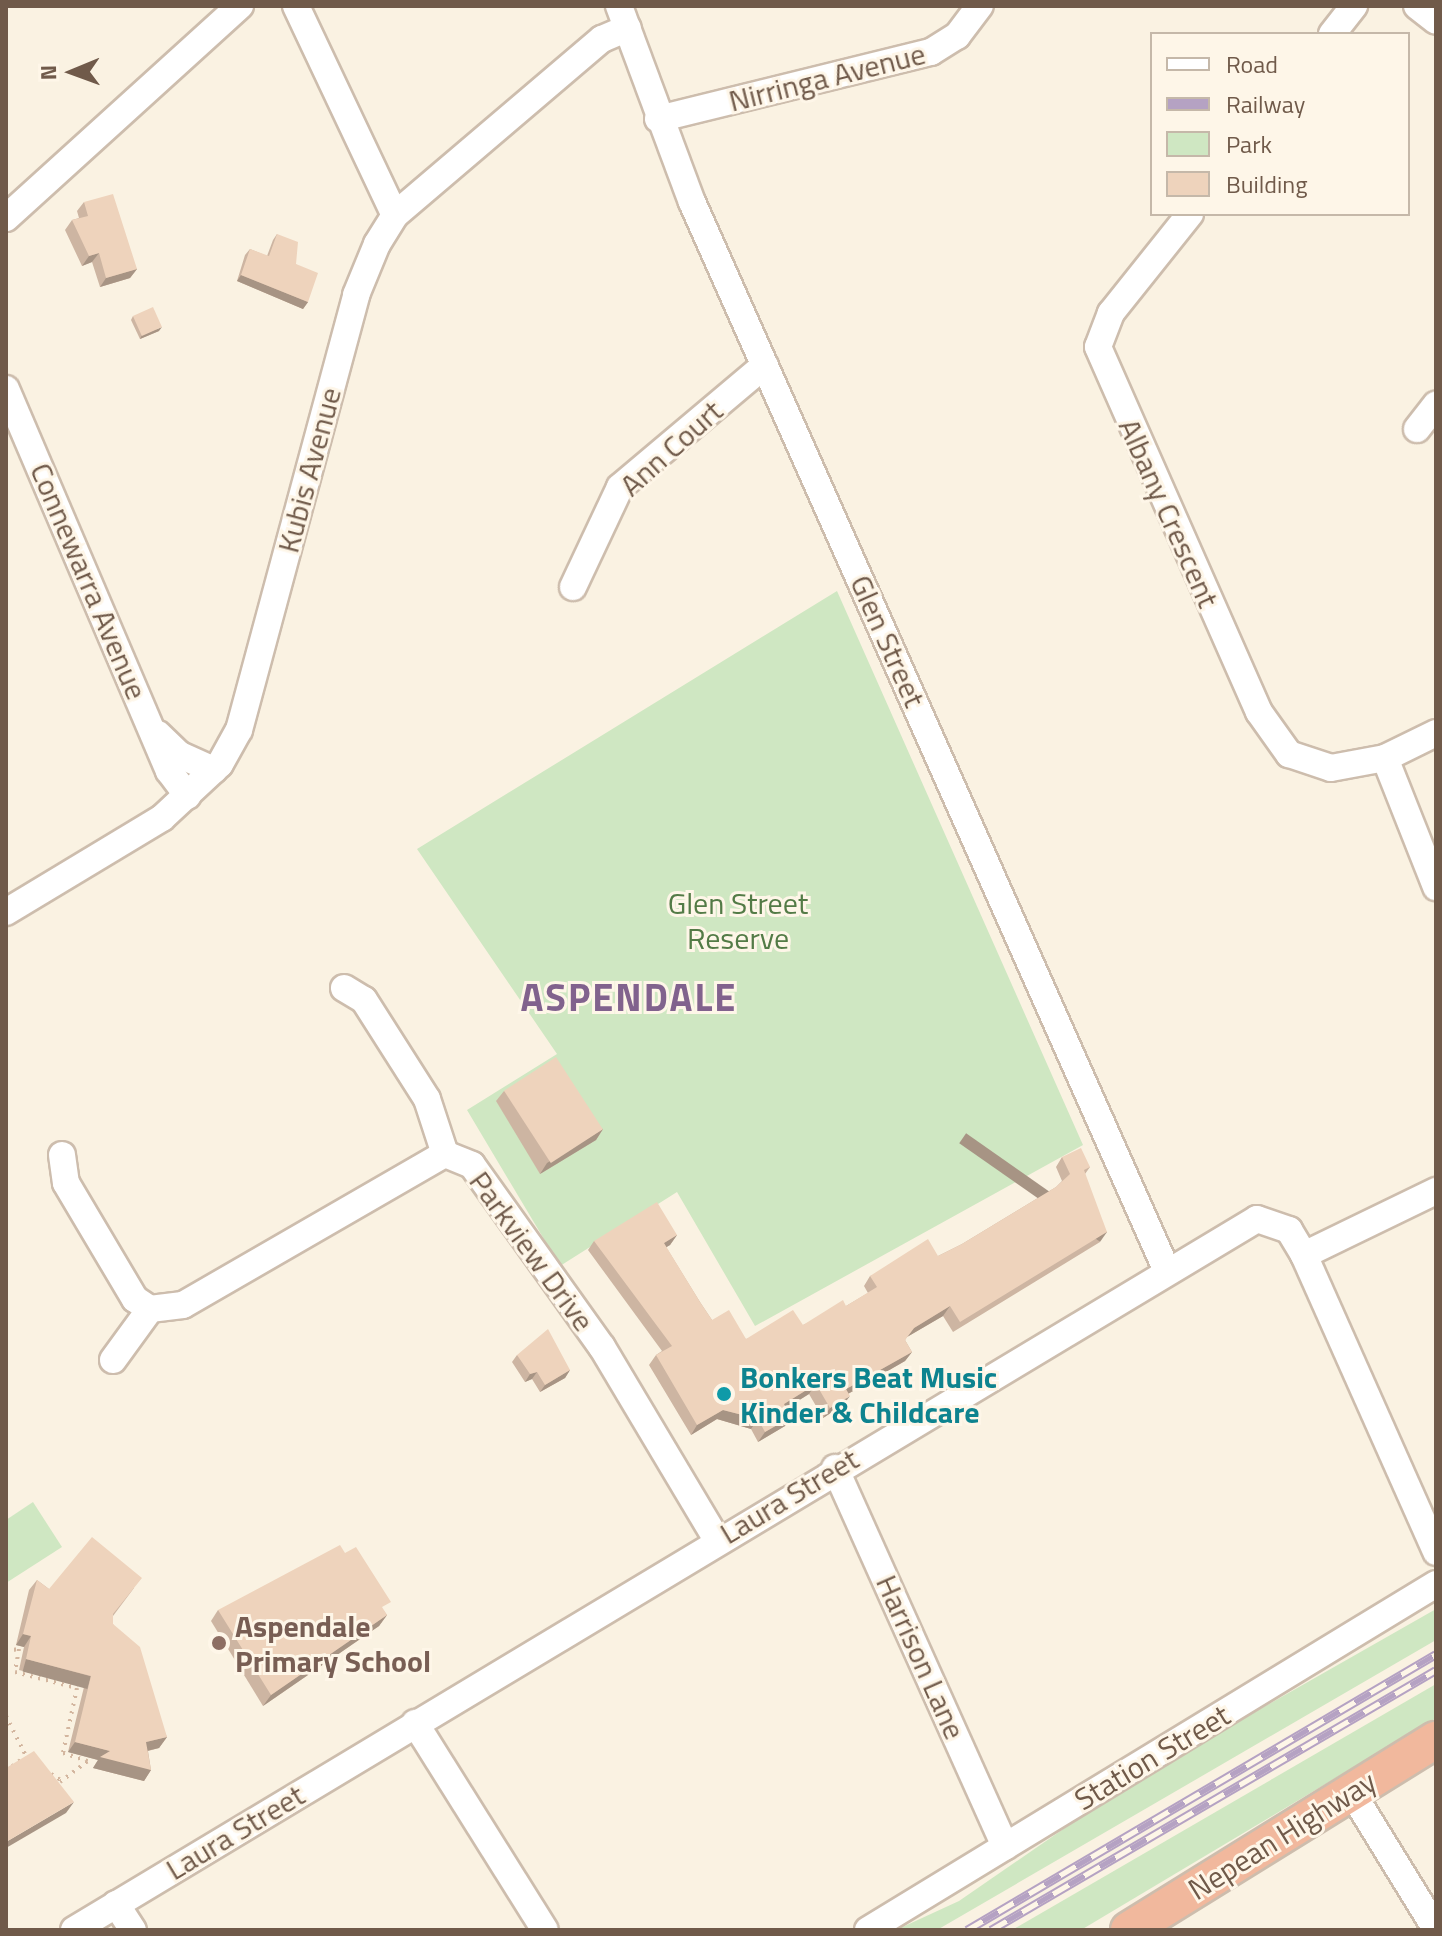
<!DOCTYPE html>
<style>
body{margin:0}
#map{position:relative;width:1442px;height:1936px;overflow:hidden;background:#faf2e2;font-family:"Titillium Web",sans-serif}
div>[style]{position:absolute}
.green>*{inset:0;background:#cfe7c2}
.path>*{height:4px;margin-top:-2px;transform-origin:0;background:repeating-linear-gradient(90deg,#d3b69f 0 2px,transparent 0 8px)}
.roads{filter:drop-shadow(2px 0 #cdbdad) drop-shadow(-2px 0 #cdbdad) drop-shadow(0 2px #cdbdad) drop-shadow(0 -2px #cdbdad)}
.minor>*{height:26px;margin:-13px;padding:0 13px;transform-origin:13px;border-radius:13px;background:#fff}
.highway>*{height:36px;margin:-18px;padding:0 18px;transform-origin:18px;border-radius:18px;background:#f1b89d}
.rail>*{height:9px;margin-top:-4.5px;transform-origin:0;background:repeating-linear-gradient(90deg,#fef6e8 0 18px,#b5a2c3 0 36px);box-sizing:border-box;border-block:2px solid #b5a2c3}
.wall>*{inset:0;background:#cdb5a2}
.shaded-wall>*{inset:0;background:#a79484;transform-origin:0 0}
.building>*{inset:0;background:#eed3bc;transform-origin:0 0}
.dots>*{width:22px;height:22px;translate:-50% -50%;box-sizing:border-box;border:4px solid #fef6e8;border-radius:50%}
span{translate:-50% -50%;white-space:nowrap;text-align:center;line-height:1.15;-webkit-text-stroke:6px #fef6e8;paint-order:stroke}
.street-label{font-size:30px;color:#705a4a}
.park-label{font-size:30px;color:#537b46}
.culture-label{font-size:30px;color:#0d838f;font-weight:700}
.left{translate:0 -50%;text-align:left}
.education-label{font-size:30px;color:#785e54;font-weight:700}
.district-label{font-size:38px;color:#81628d;font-weight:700;letter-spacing:2px}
.frame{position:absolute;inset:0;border:8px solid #705a4a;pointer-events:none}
.legend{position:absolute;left:1150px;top:32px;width:260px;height:184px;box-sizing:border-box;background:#fef6e8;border:2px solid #c5b8a9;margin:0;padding:10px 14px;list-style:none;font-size:24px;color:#705a4a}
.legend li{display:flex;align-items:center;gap:16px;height:40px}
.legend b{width:40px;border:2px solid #c5b8a9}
.north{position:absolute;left:32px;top:32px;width:80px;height:80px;-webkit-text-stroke:6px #fef6e8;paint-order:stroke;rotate:269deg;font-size:22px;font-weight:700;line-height:32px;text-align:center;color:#705a4a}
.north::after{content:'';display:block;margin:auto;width:28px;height:36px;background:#705a4a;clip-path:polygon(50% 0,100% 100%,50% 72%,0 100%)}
</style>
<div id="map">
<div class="green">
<div style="clip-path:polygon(837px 591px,1083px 1145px,755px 1326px,677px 1192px,560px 1266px,467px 1110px,557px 1054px,417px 849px)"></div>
<div style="clip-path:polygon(33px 1502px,62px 1547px,6px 1583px,6px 1520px)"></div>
<div style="clip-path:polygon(1436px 1609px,1436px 1640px,937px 1930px,896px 1930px,959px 1901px,1130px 1783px)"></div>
<div style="clip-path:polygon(1436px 1684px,1436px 1718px,1081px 1930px,1012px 1930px)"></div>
</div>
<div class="path">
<div style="left:6px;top:1651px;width:13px;rotate:-9deg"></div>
<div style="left:19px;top:1649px;width:23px;rotate:100deg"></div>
<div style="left:15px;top:1672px;width:64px;rotate:14.5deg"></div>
<div style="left:77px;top:1688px;width:66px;rotate:102.2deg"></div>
<div style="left:63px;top:1753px;width:26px;rotate:18deg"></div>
<div style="left:6px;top:1716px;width:47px;rotate:63.4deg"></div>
<div style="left:6px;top:1771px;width:20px;rotate:-37deg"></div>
<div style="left:51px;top:1774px;width:13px;rotate:32deg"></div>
<div style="left:60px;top:1782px;width:35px;rotate:-37deg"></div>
</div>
<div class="roads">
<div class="minor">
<div style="left:296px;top:6px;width:231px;rotate:64.7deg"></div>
<div style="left:619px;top:6px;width:209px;rotate:69.6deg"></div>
<div style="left:692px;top:202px;width:1170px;rotate:66.04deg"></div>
<div style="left:1417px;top:6px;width:24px;rotate:38deg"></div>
<div style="left:1332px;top:34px;width:36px;rotate:-52deg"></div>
<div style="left:658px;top:119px;width:281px;rotate:-13.8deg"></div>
<div style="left:931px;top:52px;width:31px;rotate:-32deg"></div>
<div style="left:957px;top:36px;width:38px;rotate:-53deg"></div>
<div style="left:1190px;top:214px;width:127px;rotate:128.6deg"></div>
<div style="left:1111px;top:313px;width:36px;rotate:111deg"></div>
<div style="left:1098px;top:347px;width:399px;rotate:66.2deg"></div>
<div style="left:1259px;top:712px;width:52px;rotate:54.5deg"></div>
<div style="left:1289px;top:754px;width:44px;rotate:18.4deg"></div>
<div style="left:1331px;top:768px;width:55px;rotate:-10.5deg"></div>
<div style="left:1385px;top:758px;width:57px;rotate:-26.1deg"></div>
<div style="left:6px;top:218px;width:316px;rotate:-42.2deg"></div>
<div style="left:6px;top:389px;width:415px;rotate:66.9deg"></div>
<div style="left:169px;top:771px;width:31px;rotate:53deg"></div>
<div style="left:1417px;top:429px;width:31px;rotate:-52deg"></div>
<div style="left:573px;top:587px;width:110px;rotate:-64.8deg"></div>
<div style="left:620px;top:487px;width:189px;rotate:-40.1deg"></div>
<div style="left:158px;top:734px;width:30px;rotate:44deg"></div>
<div style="left:180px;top:755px;width:37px;rotate:24deg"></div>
<div style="left:1385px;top:758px;width:139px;rotate:68.4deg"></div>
<div style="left:6px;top:912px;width:182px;rotate:-31.1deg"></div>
<div style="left:162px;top:818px;width:79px;rotate:-43deg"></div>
<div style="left:220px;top:764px;width:39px;rotate:-61deg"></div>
<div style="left:239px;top:730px;width:450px;rotate:-74.9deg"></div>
<div style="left:356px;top:295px;width:55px;rotate:-67.6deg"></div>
<div style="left:377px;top:244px;width:34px;rotate:-58deg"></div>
<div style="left:395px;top:215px;width:272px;rotate:-40.4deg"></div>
<div style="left:602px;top:39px;width:28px;rotate:-23deg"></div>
<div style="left:344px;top:988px;width:23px;rotate:31deg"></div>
<div style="left:364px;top:1000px;width:117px;rotate:57.5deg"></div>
<div style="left:427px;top:1099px;width:58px;rotate:71.9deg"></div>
<div style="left:62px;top:1155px;width:28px;rotate:82deg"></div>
<div style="left:66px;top:1183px;width:135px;rotate:59.3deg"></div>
<div style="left:135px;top:1299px;width:18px;rotate:34deg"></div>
<div style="left:1304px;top:1255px;width:147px;rotate:-25.9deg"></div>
<div style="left:113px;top:1360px;width:63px;rotate:-54deg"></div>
<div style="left:150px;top:1309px;width:33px;rotate:-7deg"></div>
<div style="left:183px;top:1305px;width:302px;rotate:-30deg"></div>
<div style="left:445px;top:1154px;width:29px;rotate:22deg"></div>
<div style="left:472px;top:1165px;width:224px;rotate:54.5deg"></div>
<div style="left:602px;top:1347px;width:225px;rotate:59.2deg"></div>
<div style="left:835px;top:1468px;width:415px;rotate:65.8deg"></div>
<div style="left:415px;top:1723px;width:244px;rotate:57.9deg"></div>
<div style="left:1351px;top:1791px;width:162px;rotate:58.4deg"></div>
<div style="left:116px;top:1904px;width:31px;rotate:57deg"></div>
<div style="left:74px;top:1930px;width:1380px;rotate:-31.01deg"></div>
<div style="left:1257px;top:1219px;width:34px;rotate:19deg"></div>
<div style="left:1289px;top:1230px;width:29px;rotate:59deg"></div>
<div style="left:1304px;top:1255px;width:325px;rotate:66deg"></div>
<div style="left:868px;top:1930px;width:665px;rotate:-31.35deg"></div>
</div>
<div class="highway">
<div style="left:1129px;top:1930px;width:361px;rotate:-31.8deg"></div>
</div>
</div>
<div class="rail">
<div style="left:967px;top:1930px;width:544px;rotate:-30.48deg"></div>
<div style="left:991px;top:1930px;width:515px;rotate:-30.3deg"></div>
</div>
<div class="wall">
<div style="clip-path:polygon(84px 202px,137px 269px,130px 278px,100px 287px,92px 262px,82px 266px,65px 230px,72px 220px,79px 218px,77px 211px)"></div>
<div style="clip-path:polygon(277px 234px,296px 264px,308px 302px,303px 309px,237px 281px,245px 255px,250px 249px,267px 256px,273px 240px)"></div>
<div style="clip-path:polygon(133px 316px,159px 331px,140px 339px,131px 320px)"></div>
<div style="clip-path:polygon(504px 1091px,603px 1129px,596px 1140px,540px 1174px,496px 1101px)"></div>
<div style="clip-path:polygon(1062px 1157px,1090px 1167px,1085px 1174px,1100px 1242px,953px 1332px,943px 1316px,907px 1337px,905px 1340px,912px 1352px,905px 1361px,848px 1394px,843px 1405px,823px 1418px,809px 1394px,786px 1408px,791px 1417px,785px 1426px,758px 1442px,751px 1429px,717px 1419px,691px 1435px,649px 1365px,656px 1355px,662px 1351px,588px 1250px,594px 1241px,677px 1235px,670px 1245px,666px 1247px,700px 1302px,712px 1320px,746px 1339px,803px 1325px,846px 1306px,868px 1293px,864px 1286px,870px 1276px,938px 1256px,962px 1244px,1056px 1187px,1062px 1181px,1056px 1167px)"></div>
<div style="clip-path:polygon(517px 1355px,570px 1370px,565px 1378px,540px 1392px,532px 1379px,525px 1382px,512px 1362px)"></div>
<div style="clip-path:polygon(37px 1580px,49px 1589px,134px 1588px,113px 1616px,113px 1624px,167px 1737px,159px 1748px,148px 1751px,151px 1770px,144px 1781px,93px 1768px,98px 1760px,68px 1752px,84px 1687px,19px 1670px,24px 1647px,16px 1645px,29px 1590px)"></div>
<div style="clip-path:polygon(218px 1610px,384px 1611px,387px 1615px,379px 1626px,263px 1706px,211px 1621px)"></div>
</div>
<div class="shaded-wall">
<div style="clip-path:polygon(99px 253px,92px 262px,82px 266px,89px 256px)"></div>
<div style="clip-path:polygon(137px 269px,130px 278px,100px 287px,106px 278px)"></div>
<div style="clip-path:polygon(241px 275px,308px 302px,303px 309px,237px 281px)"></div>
<div style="clip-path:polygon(162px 327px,159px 331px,140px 339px,142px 335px)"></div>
<div style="clip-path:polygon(603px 1129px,596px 1140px,540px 1174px,547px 1163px)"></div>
<div style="left:1107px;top:1232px;width:12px;height:172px;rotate:125deg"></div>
<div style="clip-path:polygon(677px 1235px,670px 1245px,657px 1253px,664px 1243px)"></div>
<div style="clip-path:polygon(950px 1306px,943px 1316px,907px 1337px,914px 1328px)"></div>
<div style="clip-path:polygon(912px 1352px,905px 1361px,839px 1399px,846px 1389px)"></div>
<div style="clip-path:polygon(570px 1370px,565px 1378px,540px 1392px,545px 1385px)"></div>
<div style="clip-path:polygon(537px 1372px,532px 1379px,525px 1382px,530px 1374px)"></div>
<div style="clip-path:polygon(816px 1384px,809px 1394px,777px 1414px,784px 1404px)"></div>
<div style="clip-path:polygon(850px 1396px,843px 1405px,823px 1418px,830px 1408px)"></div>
<div style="clip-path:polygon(723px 1410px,758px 1419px,751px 1429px,717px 1419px,691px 1435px,697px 1425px)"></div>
<div style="clip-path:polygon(791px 1417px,785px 1426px,758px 1442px,765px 1432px)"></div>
<div style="clip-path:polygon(387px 1615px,379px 1626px,263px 1706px,271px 1695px)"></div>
<div style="clip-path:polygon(23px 1634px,31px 1636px,24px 1647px,16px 1645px)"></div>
<div style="left:26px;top:1659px;width:67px;height:13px;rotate:15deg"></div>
<div style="clip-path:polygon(167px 1737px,159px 1748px,138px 1753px,146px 1742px)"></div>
<div style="clip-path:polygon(75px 1742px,110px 1751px,151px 1770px,144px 1781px,93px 1768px,98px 1760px,68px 1752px)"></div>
<div style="clip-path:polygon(74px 1802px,66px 1813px,6px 1848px,6px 1842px)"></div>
</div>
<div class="building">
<div style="clip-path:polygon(113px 194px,137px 269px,106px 278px,99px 253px,89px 256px,72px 220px,88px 216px,84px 202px)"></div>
<div style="clip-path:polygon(277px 234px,298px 242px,296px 264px,318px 273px,308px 302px,241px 275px,250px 249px,269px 256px)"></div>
<div style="left:153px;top:307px;width:22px;height:22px;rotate:66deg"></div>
<div style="left:556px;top:1057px;width:86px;height:62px;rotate:57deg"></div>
<div style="clip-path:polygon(1081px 1148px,1090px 1167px,1084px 1170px,1107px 1232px,960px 1322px,950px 1306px,914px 1328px,905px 1340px,912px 1352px,846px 1389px,850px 1396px,830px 1408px,816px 1384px,784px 1404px,791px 1417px,765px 1432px,758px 1419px,723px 1410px,697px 1425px,656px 1355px,672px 1346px,594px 1241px,657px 1202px,677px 1235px,664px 1243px,700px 1302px,712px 1320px,729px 1310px,746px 1339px,793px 1310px,803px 1325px,843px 1300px,846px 1306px,877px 1287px,870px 1276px,928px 1239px,938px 1256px,962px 1244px,1056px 1187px,1070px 1174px,1062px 1157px)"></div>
<div style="clip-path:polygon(548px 1329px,570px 1370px,545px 1385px,537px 1372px,530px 1374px,517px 1355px)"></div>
<div style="clip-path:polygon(92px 1537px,142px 1578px,113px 1614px,113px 1624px,140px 1647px,167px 1737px,146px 1742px,151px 1770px,100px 1757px,110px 1751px,75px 1742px,91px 1676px,26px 1659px,31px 1636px,23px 1634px,37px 1580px,49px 1589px)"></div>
<div style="clip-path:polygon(340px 1545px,345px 1553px,356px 1547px,391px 1602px,382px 1607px,387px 1615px,271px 1695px,218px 1610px)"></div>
<div style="clip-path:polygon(34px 1751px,74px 1802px,6px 1842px,6px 1768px)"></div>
</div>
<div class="dots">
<div style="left:724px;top:1394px;background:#0f9aa8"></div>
<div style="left:219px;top:1643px;background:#8d6e63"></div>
</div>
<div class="street-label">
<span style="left:827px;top:77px;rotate:-14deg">Nirringa Avenue</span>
<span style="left:671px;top:448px;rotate:-42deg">Ann Court</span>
<span style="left:309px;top:470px;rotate:-75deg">Kubis Avenue</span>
<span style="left:1169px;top:513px;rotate:66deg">Albany Crescent</span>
<span style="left:89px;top:581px;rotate:67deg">Connewarra Avenue</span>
<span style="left:888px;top:641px;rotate:66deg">Glen Street</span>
<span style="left:532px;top:1251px;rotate:54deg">Parkview Drive</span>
<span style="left:789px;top:1496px;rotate:-31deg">Laura Street</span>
<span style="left:921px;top:1657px;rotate:66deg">Harrison Lane</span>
<span style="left:1152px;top:1757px;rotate:-31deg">Station Street</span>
<span style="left:235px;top:1832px;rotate:-31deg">Laura Street</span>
<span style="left:1282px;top:1835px;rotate:-32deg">Nepean Highway</span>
</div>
<div class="park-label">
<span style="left:738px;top:920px">Glen Street<br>Reserve</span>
</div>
<div class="culture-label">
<span class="left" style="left:740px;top:1394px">Bonkers Beat Music<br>Kinder &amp; Childcare</span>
</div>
<div class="education-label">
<span class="left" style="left:235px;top:1643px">Aspendale<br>Primary School</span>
</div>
<div class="district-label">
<span style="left:629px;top:998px">ASPENDALE</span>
</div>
<div class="frame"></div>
<ul class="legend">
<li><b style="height:10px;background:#fff"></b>Road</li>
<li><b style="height:10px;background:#b5a2c3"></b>Railway</li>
<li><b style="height:22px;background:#cfe7c2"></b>Park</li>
<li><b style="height:22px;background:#eed3bc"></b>Building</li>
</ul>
<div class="north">N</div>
</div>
